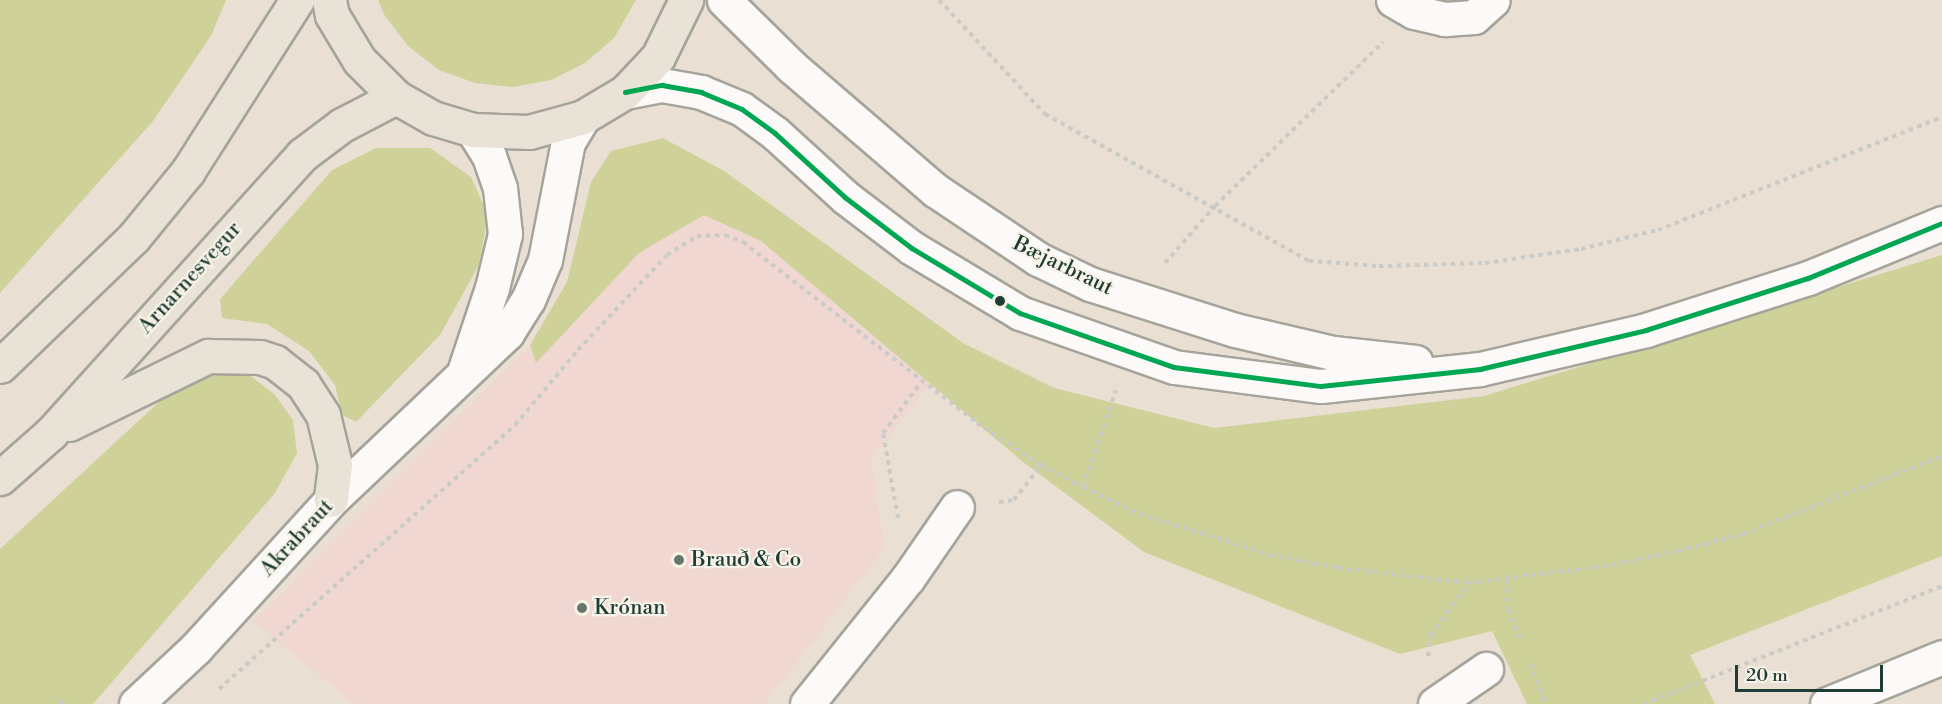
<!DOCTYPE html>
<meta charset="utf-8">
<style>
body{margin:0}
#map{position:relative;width:1942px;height:704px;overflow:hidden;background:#e9e0d3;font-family:"Libre Bodoni",serif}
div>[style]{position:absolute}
.built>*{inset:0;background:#f1d7d1}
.green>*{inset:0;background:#ced299}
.path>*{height:4px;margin-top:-2px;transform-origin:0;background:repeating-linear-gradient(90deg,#cacbc7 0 4.5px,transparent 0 9px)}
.roads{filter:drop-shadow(2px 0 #a5a49b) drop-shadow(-2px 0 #a5a49b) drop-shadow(0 2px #a5a49b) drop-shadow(0 -2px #a5a49b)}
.minor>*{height:33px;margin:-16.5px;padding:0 16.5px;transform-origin:16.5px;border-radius:16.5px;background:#fcfaf8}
.major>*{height:33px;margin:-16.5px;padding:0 16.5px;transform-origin:16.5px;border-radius:16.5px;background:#e9e2d6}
.bus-1>*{height:4.5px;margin:-2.25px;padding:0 2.25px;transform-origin:2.25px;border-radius:2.25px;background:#00a651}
.dots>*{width:16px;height:16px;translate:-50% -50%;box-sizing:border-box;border:3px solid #f7f3e8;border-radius:50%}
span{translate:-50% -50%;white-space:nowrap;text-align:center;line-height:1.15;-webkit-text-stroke:4.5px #f7f3e8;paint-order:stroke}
.street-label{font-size:21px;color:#1f3d34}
.poi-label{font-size:21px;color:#1f3d34}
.left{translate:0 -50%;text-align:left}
.scale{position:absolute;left:1735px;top:665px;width:148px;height:27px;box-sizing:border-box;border:3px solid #1f3d34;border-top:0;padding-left:8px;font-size:18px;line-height:21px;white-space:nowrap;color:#1f3d34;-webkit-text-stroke:4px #f7f3e8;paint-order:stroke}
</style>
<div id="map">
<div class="built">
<div style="clip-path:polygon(704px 215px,761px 241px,930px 383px,871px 460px,885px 548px,765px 704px,354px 704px,253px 622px,530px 345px,536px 362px,639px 253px)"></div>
</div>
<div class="green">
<div style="clip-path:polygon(0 0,226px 0,211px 36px,153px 121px,0 293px)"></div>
<div style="clip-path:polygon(378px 0,636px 0,614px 38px,585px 63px,551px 80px,513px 87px,475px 83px,439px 70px,408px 46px,385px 16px)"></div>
<div style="clip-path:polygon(663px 138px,724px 171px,963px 343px,1054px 388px,1214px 428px,1484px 396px,1942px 255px,1942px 556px,1690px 655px,1715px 704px,1527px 704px,1492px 631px,1400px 654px,1144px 552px,1023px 462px,761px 241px,704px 215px,639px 253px,536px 363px,530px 345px,567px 282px,591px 182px,611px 151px)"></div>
<div style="clip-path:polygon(376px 148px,430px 148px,471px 177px,488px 215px,479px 265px,440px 335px,356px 422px,342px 415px,335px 385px,309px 351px,267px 324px,222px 318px,220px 299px,332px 170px)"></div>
<div style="clip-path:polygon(221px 370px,251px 376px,275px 395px,293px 420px,297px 453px,275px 493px,93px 704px,0 704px,0 549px,160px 401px,191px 380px)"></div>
</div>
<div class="path">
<div style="left:939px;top:0;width:156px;rotate:47.1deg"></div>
<div style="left:1045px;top:114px;width:302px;rotate:29.1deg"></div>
<div style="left:1309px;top:261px;width:70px;rotate:4.1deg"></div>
<div style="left:1379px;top:266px;width:106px;rotate:-1.6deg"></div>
<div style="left:1485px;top:263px;width:97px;rotate:-8.3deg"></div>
<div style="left:1581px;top:249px;width:79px;rotate:-13.9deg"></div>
<div style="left:1658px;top:230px;width:306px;rotate:-21.7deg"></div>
<div style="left:1165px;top:263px;width:76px;rotate:-48.7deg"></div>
<div style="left:1215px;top:206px;width:235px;rotate:-44.3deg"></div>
<div style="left:1083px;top:487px;width:63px;rotate:25.3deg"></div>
<div style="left:1140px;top:514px;width:136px;rotate:17.5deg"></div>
<div style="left:1270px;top:555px;width:69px;rotate:10.8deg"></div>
<div style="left:1338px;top:568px;width:132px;rotate:6.5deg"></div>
<div style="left:1469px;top:583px;width:144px;rotate:-7.2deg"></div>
<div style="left:1612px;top:565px;width:67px;rotate:-12deg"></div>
<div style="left:1678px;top:551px;width:67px;rotate:-14.7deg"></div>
<div style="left:1743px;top:534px;width:214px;rotate:-21.4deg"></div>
<div style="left:999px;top:502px;width:15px;rotate:-8deg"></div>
<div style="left:1014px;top:500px;width:44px;rotate:-52.4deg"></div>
<div style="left:898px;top:518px;width:86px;rotate:-100deg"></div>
<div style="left:883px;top:433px;width:64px;rotate:-53.3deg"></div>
<div style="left:1507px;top:579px;width:30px;rotate:88deg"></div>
<div style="left:1508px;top:609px;width:35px;rotate:68deg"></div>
<div style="left:1428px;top:656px;width:21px;rotate:-82deg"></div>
<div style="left:1431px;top:635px;width:64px;rotate:-53.8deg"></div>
<div style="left:1530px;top:663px;width:44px;rotate:68.7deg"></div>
<div style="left:219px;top:689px;width:397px;rotate:-41.7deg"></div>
<div style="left:515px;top:425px;width:98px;rotate:-50deg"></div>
<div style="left:578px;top:350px;width:130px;rotate:-46.9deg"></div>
<div style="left:667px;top:255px;width:36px;rotate:-32deg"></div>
<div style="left:697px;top:236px;width:28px;rotate:-2deg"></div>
<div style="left:725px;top:235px;width:19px;rotate:21deg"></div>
<div style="left:743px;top:242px;width:296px;rotate:37.7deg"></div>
<div style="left:977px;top:423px;width:77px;rotate:33.3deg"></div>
<div style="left:1041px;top:465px;width:47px;rotate:27.6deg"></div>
<div style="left:1083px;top:487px;width:102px;rotate:-71.2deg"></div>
<div style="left:60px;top:704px;width:8px;rotate:-50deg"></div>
<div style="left:1644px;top:704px;width:321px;rotate:-21.6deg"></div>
</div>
<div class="roads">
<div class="minor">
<div style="left:724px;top:0;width:95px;rotate:44.6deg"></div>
<div style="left:792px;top:67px;width:189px;rotate:40.7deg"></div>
<div style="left:935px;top:190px;width:124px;rotate:33.8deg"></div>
<div style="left:1038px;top:259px;width:58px;rotate:25.7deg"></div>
<div style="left:1090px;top:284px;width:152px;rotate:17.6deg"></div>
<div style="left:1235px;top:330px;width:101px;rotate:13.2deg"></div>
<div style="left:1333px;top:353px;width:83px;rotate:6.2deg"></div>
<div style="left:1393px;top:0;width:24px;rotate:30deg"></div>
<div style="left:1414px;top:12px;width:32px;rotate:13deg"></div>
<div style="left:1445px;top:19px;width:29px;rotate:-4deg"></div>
<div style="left:1474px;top:17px;width:25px;rotate:-42deg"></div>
<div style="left:625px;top:92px;width:38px;rotate:-11deg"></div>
<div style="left:662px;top:85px;width:40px;rotate:10deg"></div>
<div style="left:701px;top:92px;width:44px;rotate:22.5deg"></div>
<div style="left:742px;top:109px;width:41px;rotate:36deg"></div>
<div style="left:775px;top:133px;width:95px;rotate:42.4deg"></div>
<div style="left:845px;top:197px;width:84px;rotate:37.3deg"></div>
<div style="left:912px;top:248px;width:126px;rotate:31deg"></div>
<div style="left:1020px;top:313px;width:163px;rotate:19.3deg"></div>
<div style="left:1174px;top:367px;width:148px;rotate:7.4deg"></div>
<div style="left:1321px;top:386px;width:160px;rotate:-6.1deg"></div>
<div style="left:1480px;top:369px;width:171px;rotate:-13.2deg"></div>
<div style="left:1646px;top:330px;width:170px;rotate:-17.8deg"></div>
<div style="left:1808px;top:278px;width:145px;rotate:-22.3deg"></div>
<div style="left:464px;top:372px;width:89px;rotate:-71.6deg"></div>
<div style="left:492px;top:288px;width:56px;rotate:-76.5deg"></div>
<div style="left:505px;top:234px;width:46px;rotate:-96.2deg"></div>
<div style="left:500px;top:188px;width:34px;rotate:-109deg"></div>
<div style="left:489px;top:156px;width:31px;rotate:-122deg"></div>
<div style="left:136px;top:704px;width:82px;rotate:-43deg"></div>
<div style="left:196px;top:648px;width:200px;rotate:-47.6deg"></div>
<div style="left:331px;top:500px;width:243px;rotate:-43.5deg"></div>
<div style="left:507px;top:333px;width:39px;rotate:-58deg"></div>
<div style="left:528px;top:300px;width:43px;rotate:-67deg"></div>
<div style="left:545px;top:260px;width:120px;rotate:-79deg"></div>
<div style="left:568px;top:142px;width:29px;rotate:-59deg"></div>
<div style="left:807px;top:704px;width:161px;rotate:-51.3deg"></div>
<div style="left:908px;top:578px;width:86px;rotate:-55.4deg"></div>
<div style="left:1435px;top:704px;width:62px;rotate:-34.5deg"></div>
<div style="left:1827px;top:704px;width:124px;rotate:-22.2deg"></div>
</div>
<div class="major">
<div style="left:329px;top:0;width:15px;rotate:79deg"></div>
<div style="left:332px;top:15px;width:52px;rotate:59deg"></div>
<div style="left:359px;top:60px;width:52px;rotate:45deg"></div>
<div style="left:396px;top:97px;width:43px;rotate:29.6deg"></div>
<div style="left:433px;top:118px;width:42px;rotate:16.7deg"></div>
<div style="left:473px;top:130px;width:56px;rotate:2deg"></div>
<div style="left:529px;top:132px;width:56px;rotate:-15.5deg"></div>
<div style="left:583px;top:117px;width:49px;rotate:-30.8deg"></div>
<div style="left:625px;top:92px;width:48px;rotate:-46.7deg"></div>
<div style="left:658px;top:57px;width:64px;rotate:-63.8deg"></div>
<div style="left:0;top:366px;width:186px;rotate:-43.9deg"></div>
<div style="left:134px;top:237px;width:85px;rotate:-50.7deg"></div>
<div style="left:188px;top:171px;width:203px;rotate:-57.5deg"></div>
<div style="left:69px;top:424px;width:155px;rotate:-26.1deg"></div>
<div style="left:208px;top:356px;width:52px;rotate:1.1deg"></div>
<div style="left:260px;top:357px;width:16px;rotate:18deg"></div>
<div style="left:275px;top:362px;width:36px;rotate:38deg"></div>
<div style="left:303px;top:384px;width:37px;rotate:57deg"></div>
<div style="left:323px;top:415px;width:51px;rotate:76.5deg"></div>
<div style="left:335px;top:465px;width:35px;rotate:97deg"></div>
<div style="left:0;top:478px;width:68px;rotate:-41.4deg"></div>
<div style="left:51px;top:433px;width:375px;rotate:-47.9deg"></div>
<div style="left:302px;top:155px;width:50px;rotate:-36.9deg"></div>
<div style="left:342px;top:125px;width:61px;rotate:-27.4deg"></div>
</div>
</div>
<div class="bus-1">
<div style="left:625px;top:92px;width:38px;rotate:-11deg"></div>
<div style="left:662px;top:85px;width:40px;rotate:10deg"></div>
<div style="left:701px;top:92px;width:44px;rotate:22.5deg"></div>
<div style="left:742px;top:109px;width:41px;rotate:36deg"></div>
<div style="left:775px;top:133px;width:95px;rotate:42.4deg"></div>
<div style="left:845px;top:197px;width:84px;rotate:37.3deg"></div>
<div style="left:912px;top:248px;width:126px;rotate:31deg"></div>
<div style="left:1020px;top:313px;width:163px;rotate:19.3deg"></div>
<div style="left:1174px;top:367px;width:148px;rotate:7.4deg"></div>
<div style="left:1321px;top:386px;width:160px;rotate:-6.1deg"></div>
<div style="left:1480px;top:369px;width:171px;rotate:-13.2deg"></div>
<div style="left:1646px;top:330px;width:170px;rotate:-17.8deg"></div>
<div style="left:1808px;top:278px;width:145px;rotate:-22.3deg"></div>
</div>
<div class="dots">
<div style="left:1000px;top:301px;background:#1f3d34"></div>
<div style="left:679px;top:560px;background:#66766c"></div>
<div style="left:582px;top:608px;background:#66766c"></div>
</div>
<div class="street-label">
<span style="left:1063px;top:266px;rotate:26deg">Bæjarbraut</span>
<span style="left:190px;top:278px;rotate:-48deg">Arnarnesvegur</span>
<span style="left:297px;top:538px;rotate:-47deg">Akrabraut</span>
</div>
<div class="poi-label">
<span class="left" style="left:691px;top:560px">Brauð &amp; Co</span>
<span class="left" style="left:594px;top:608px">Krónan</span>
</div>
<div class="scale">20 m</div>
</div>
